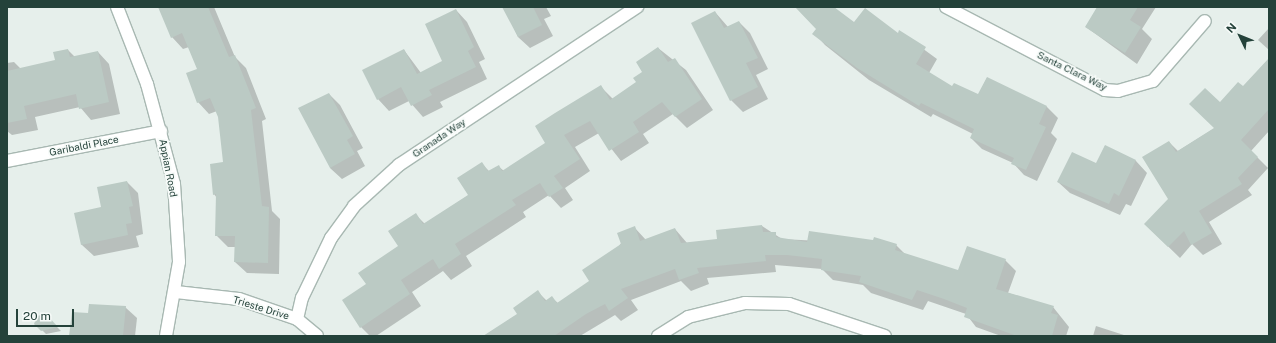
<!DOCTYPE html>
<style>
body{margin:0}
#map{position:relative;width:1276px;height:343px;overflow:hidden;background:#e6efeb;font-family:"Public Sans",sans-serif}
div>[style]{position:absolute}
.shadow>*{inset:0;background:#0003}
.building>*{inset:0;background:#bbcac4}
.roads{filter:drop-shadow(1px 0 #a8b8b2) drop-shadow(-1px 0 #a8b8b2) drop-shadow(0 1px #a8b8b2) drop-shadow(0 -1px #a8b8b2)}
.minor>*{height:12px;margin:-6px;padding:0 6px;transform-origin:6px;border-radius:6px;background:#fff}
span{translate:-50% -50%;white-space:nowrap;text-align:center;line-height:1.15;-webkit-text-stroke:3.5px #f7fbf9;paint-order:stroke}
.street-label{font-size:10px;color:#24423a}
.frame{position:absolute;inset:0;border:8px solid #24423a;pointer-events:none}
.north{position:absolute;left:1220px;top:16px;width:40px;height:40px;-webkit-text-stroke:3px #f7fbf9;paint-order:stroke;rotate:313deg;font-size:11px;font-weight:700;line-height:16px;text-align:center;color:#24423a}
.north::after{content:'';display:block;margin:auto;width:14px;height:18px;background:#24423a;clip-path:polygon(50% 0,100% 100%,50% 72%,0 100%)}
.scale{position:absolute;left:16px;top:309px;width:58px;height:18px;box-sizing:border-box;border:2px solid #24423a;border-top:0;padding-left:5px;font-size:12px;line-height:14px;white-space:nowrap;color:#24423a;-webkit-text-stroke:3px #f7fbf9;paint-order:stroke}
</style>
<div id="map">
<div class="shadow">
<div style="clip-path:polygon(165px 7px,214px 7px,235px 57px,246px 68px,266px 119px,262px 121px,272px 211px,280px 219px,279px 274px,247px 273px,235px 262px,236px 247px,228px 247px,216px 235px,217px 198px,214px 194px,224px 163px,219px 117px,217px 111px,209px 114px,198px 102px,198px 70px,189px 47px,183px 49px,172px 37px)"></div>
<div style="clip-path:polygon(504px 7px,546px 7px,551px 16px,544px 19px,553px 36px,530px 48px,518px 37px)"></div>
<div style="clip-path:polygon(796px 7px,833px 7px,854px 23px,898px 35px,900px 32px,937px 59px,929px 73px,952px 88px,978px 96px,987px 78px,1047px 107px,1058px 118px,1051px 133px,1057px 139px,1037px 181px,1024px 175px,1013px 163px,982px 149px,971px 138px,973px 134px,933px 114px,931px 117px,869px 80px,825px 45px,814px 33px,817px 29px)"></div>
<div style="clip-path:polygon(1099px 7px,1156px 7px,1142px 29px,1152px 39px,1137px 64px,1086px 27px)"></div>
<div style="clip-path:polygon(456px 10px,467px 22px,485px 59px,479px 62px,487px 79px,440px 102px,443px 107px,423px 117px,409px 101px,389px 111px,378px 99px,404px 50px,421px 73px,444px 62px)"></div>
<div style="clip-path:polygon(715px 12px,728px 27px,739px 22px,750px 33px,768px 69px,756px 75px,768px 99px,743px 112px,731px 100px)"></div>
<div style="clip-path:polygon(1269px 28px,1269px 50px,1258px 40px)"></div>
<div style="clip-path:polygon(658px 48px,686px 70px,713px 110px,687px 128px,673px 114px,643px 134px,649px 143px,621px 161px,599px 133px,575px 147px,590px 171px,565px 188px,573px 200px,561px 208px,549px 195px,523px 212px,526px 217px,466px 256px,472px 266px,451px 280px,443px 271px,412px 292px,421px 306px,376px 336px,370px 336px,361px 327px,367px 284px,400px 246px,415px 214px,425px 224px,469px 195px,481px 163px,490px 172px,498px 166px,504px 171px,547px 143px,601px 87px,613px 99px,637px 83px)"></div>
<div style="clip-path:polygon(68px 50px,75px 57px,98px 52px,109px 64px,120px 114px,91px 120px,80px 107px,35px 117px,38px 130px,12px 135px,7px 131px,7px 63px,14px 62px,21px 69px,56px 61px)"></div>
<div style="clip-path:polygon(1269px 59px,1269px 131px,1251px 151px,1268px 168px,1248px 190px,1252px 195px,1209px 222px,1222px 244px,1203px 255px,1192px 244px,1180px 258px,1145px 224px,1169px 199px,1169px 142px,1178px 151px,1215px 128px,1220px 103px,1243px 87px)"></div>
<div style="clip-path:polygon(329px 94px,340px 105px,363px 148px,357px 151px,365px 166px,342px 179px,330px 168px)"></div>
<div style="clip-path:polygon(1105px 146px,1136px 161px,1147px 173px,1131px 206px,1126px 204px,1120px 215px,1070px 193px,1058px 182px,1096px 165px)"></div>
<div style="clip-path:polygon(127px 182px,138px 193px,143px 234px,136px 236px,139px 247px,94px 256px,82px 245px,75px 214px,102px 208px)"></div>
<div style="clip-path:polygon(762px 226px,782px 239px,896px 245px,906px 255px,958px 271px,1005px 260px,1016px 271px,1008px 293px,1053px 307px,1069px 327px,1066px 336px,1001px 336px,976px 327px,966px 314px,928px 301px,923px 310px,871px 293px,863px 285px,833px 280px,822px 269px,775px 265px,776px 272px,707px 278px,709px 284px,691px 291px,681px 281px,631px 300px,638px 310px,621px 321px,615px 315px,580px 336px,485px 336px,518px 314px,538px 292px,547px 301px,552px 298px,558px 303px,591px 281px,634px 227px,646px 240px,675px 229px,687px 243px,718px 240px)"></div>
<div style="clip-path:polygon(125px 307px,137px 318px,135px 336px,70px 336px)"></div>
<div style="clip-path:polygon(45px 315px,61px 331px,46px 334px,35px 323px)"></div>
<div style="clip-path:polygon(1096px 326px,1127px 336px,1093px 336px)"></div>
</div>
<div class="building">
<div style="clip-path:polygon(158px 7px,208px 7px,229px 57px,235px 55px,256px 108px,251px 110px,262px 206px,269px 207px,268px 263px,234px 262px,235px 236px,215px 236px,216px 194px,213px 195px,210px 164px,223px 162px,218px 117px,210px 98px,197px 103px,186px 73px,197px 69px,182px 33px,171px 38px)"></div>
<div style="clip-path:polygon(502px 7px,533px 7px,542px 25px,518px 37px)"></div>
<div style="clip-path:polygon(795px 7px,834px 7px,854px 22px,865px 8px,898px 33px,899px 30px,926px 47px,916px 64px,952px 86px,954px 83px,978px 94px,987px 77px,1047px 106px,1039px 124px,1046px 127px,1026px 170px,1011px 164px,1014px 158px,970px 138px,974px 129px,921px 103px,919px 106px,857px 68px,812px 34px,816px 29px)"></div>
<div style="clip-path:polygon(1097px 7px,1138px 7px,1130px 20px,1141px 27px,1125px 53px,1085px 27px)"></div>
<div style="clip-path:polygon(456px 9px,474px 47px,468px 51px,476px 67px,429px 90px,432px 95px,411px 106px,401px 87px,377px 100px,362px 70px,404px 49px,417px 74px,442px 61px,425px 24px)"></div>
<div style="clip-path:polygon(715px 11px,724px 28px,739px 21px,758px 58px,746px 63px,758px 87px,730px 101px,691px 23px)"></div>
<div style="clip-path:polygon(658px 47px,668px 62px,675px 58px,702px 99px,675px 117px,662px 102px,633px 122px,639px 132px,609px 151px,590px 121px,564px 135px,580px 159px,554px 176px,563px 188px,549px 197px,540px 183px,512px 200px,516px 205px,455px 244px,461px 254px,439px 269px,433px 259px,401px 280px,410px 294px,360px 328px,342px 300px,366px 284px,358px 273px,398px 246px,388px 231px,416px 213px,423px 224px,468px 195px,457px 178px,482px 162px,488px 171px,499px 165px,502px 171px,545px 143px,535px 126px,555px 113px,601px 85px,610px 100px,636px 82px,633px 78px,642px 72px,636px 62px)"></div>
<div style="clip-path:polygon(68px 49px,70px 57px,98px 51px,109px 102px,79px 109px,76px 94px,24px 106px,27px 119px,7px 123px,7px 71px,55px 60px,53px 52px)"></div>
<div style="clip-path:polygon(1269px 58px,1269px 109px,1241px 140px,1258px 157px,1238px 178px,1242px 184px,1199px 211px,1212px 233px,1191px 245px,1184px 231px,1168px 247px,1144px 224px,1168px 199px,1142px 157px,1169px 141px,1176px 152px,1214px 128px,1189px 104px,1205px 88px,1220px 102px,1238px 82px,1243px 86px)"></div>
<div style="clip-path:polygon(329px 93px,353px 136px,347px 140px,355px 154px,330px 168px,298px 108px)"></div>
<div style="clip-path:polygon(1105px 145px,1136px 160px,1119px 196px,1114px 193px,1109px 204px,1057px 182px,1072px 152px,1096px 163px)"></div>
<div style="clip-path:polygon(127px 181px,133px 206px,129px 207px,132px 223px,126px 224px,128px 235px,81px 245px,74px 213px,101px 207px,97px 187px)"></div>
<div style="clip-path:polygon(762px 225px,763px 232px,776px 232px,776px 237px,807px 242px,809px 231px,873px 240px,874px 237px,897px 244px,895px 250px,958px 270px,967px 246px,1006px 259px,996px 289px,1054px 306px,1051px 313px,1058px 315px,1052px 336px,1017px 336px,964px 317px,967px 308px,944px 299px,917px 290px,912px 300px,859px 282px,861px 276px,821px 270px,822px 259px,787px 255px,765px 255px,766px 261px,697px 268px,699px 273px,679px 280px,675px 269px,621px 289px,628px 298px,609px 311px,605px 304px,586px 314px,554px 336px,483px 336px,517px 314px,513px 308px,538px 290px,545px 301px,552px 296px,557px 303px,589px 281px,582px 270px,621px 244px,617px 233px,635px 226px,640px 241px,675px 228px,681px 243px,717px 239px,716px 230px)"></div>
<div style="clip-path:polygon(89px 304px,126px 306px,123px 336px,69px 336px,72px 312px,88px 313px)"></div>
<div style="clip-path:polygon(46px 314px,58px 327px,41px 331px,34px 324px,37px 316px)"></div>
</div>
<div class="roads">
<div class="minor">
<div style="left:117px;top:7px;width:83px;rotate:68.7deg"></div>
<div style="left:147px;top:84px;width:104px;rotate:74.9deg"></div>
<div style="left:174px;top:184px;width:78px;rotate:86.3deg"></div>
<div style="left:179px;top:262px;width:75px;rotate:100deg"></div>
<div style="left:946px;top:7px;width:179px;rotate:27.6deg"></div>
<div style="left:1105px;top:90px;width:13px;rotate:4deg"></div>
<div style="left:1118px;top:91px;width:36px;rotate:-16deg"></div>
<div style="left:1153px;top:81px;width:79px;rotate:-49.1deg"></div>
<div style="left:7px;top:161px;width:157px;rotate:-11deg"></div>
<div style="left:176px;top:292px;width:63px;rotate:6.3deg"></div>
<div style="left:239px;top:299px;width:61px;rotate:19deg"></div>
<div style="left:297px;top:319px;width:26px;rotate:40deg"></div>
<div style="left:297px;top:319px;width:22px;rotate:-77deg"></div>
<div style="left:302px;top:298px;width:67px;rotate:-64.2deg"></div>
<div style="left:331px;top:238px;width:39px;rotate:-54deg"></div>
<div style="left:354px;top:206px;width:61px;rotate:-42.3deg"></div>
<div style="left:399px;top:165px;width:286px;rotate:-33.6deg"></div>
<div style="left:658px;top:336px;width:36px;rotate:-32deg"></div>
<div style="left:688px;top:317px;width:59px;rotate:-13.8deg"></div>
<div style="left:745px;top:303px;width:44px;rotate:1.3deg"></div>
<div style="left:789px;top:304px;width:101px;rotate:18.4deg"></div>
</div>
</div>
<div class="street-label">
<span style="left:1072px;top:71px;rotate:26deg">Santa Clara Way</span>
<span style="left:439px;top:138px;rotate:-34deg">Granada Way</span>
<span style="left:84px;top:146px;rotate:-11deg">Garibaldi Place</span>
<span style="left:168px;top:168px;rotate:79deg">Appian Road</span>
<span style="left:261px;top:308px;rotate:17deg">Trieste Drive</span>
</div>
<div class="frame"></div>
<div class="north">N</div>
<div class="scale">20 m</div>
</div>
